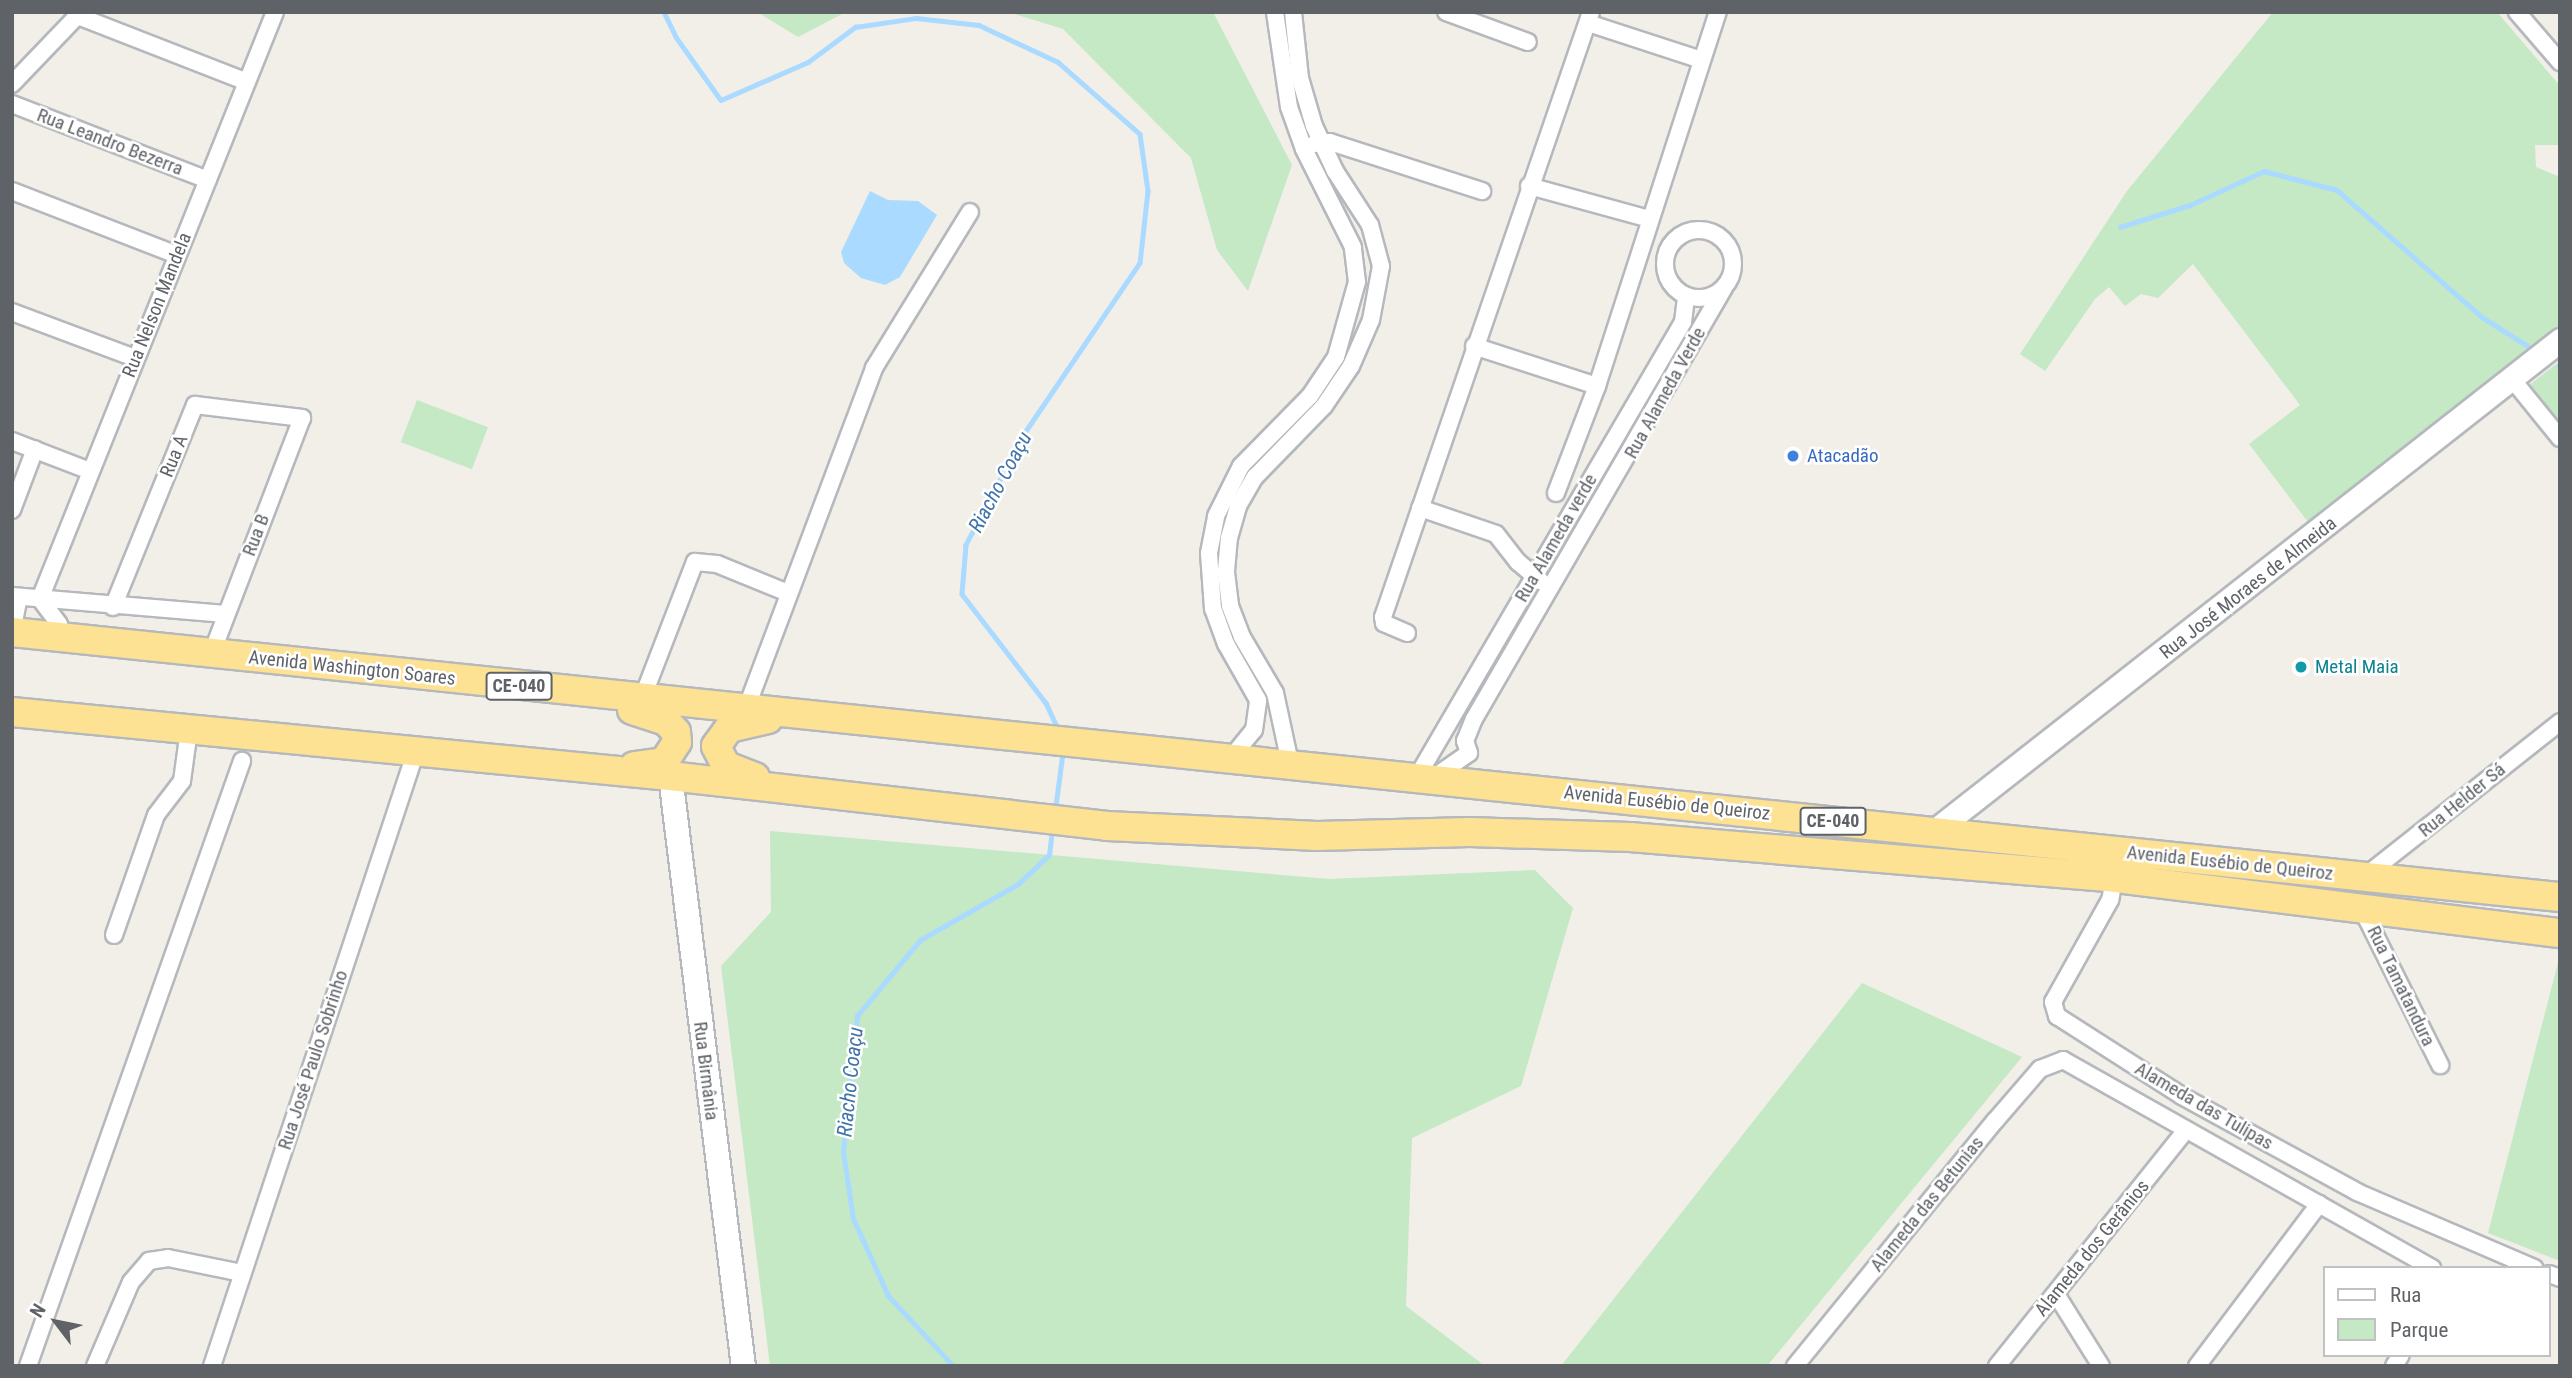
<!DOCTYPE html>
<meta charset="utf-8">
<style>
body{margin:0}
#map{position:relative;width:2572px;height:1378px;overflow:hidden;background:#f1efe8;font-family:"Roboto Condensed",sans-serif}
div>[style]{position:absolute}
.green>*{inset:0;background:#c5e8c5;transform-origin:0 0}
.water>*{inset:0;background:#aadaff}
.stream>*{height:4.5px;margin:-2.25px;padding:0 2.25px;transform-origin:2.25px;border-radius:2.25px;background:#aadaff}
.roads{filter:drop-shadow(2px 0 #b5b8bc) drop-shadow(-2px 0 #b5b8bc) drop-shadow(0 2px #b5b8bc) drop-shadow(0 -2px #b5b8bc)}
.street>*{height:16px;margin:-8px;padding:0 8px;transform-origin:8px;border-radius:8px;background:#fff}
.street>.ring{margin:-8px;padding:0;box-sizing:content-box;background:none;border:16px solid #fff;border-radius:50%}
.secondary>*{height:23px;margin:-11.5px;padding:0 11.5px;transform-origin:11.5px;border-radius:11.5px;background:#fff}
.highway>*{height:28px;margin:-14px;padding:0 14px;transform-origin:14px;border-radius:14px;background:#fde293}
.dots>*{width:19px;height:19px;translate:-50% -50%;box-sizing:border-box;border:4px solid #fff;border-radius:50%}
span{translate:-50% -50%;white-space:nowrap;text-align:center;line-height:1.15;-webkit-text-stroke:5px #fff;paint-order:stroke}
.shield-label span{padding:2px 5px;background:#fff;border:2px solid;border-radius:5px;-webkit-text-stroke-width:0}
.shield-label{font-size:18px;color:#5f6368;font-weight:700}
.street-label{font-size:19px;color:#5f6368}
.shop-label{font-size:19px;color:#366cbe}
.left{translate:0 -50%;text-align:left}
.culture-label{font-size:19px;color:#0d838f}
.water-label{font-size:21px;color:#4174aa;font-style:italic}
.frame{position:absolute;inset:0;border:14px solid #5f6368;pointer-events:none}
.legend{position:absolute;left:2323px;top:1266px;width:228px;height:91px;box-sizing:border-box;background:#fff;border:2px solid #bfc1c3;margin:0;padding:9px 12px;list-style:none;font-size:21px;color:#5f6368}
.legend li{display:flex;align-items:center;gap:14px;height:35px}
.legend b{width:35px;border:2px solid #bfc1c3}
.north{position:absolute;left:21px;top:1287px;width:70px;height:70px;-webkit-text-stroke:5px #fff;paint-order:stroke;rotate:302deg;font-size:19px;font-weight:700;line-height:28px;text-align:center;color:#5f6368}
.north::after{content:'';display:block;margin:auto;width:24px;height:32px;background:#5f6368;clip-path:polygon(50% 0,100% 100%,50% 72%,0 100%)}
</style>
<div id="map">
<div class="green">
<div style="clip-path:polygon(757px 12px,846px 12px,798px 37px)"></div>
<div style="clip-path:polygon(1008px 12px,1213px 12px,1292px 165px,1248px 291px,1217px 250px,1191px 158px,1063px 29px)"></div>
<div style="clip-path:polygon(2273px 12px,2497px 12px,2560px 86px,2560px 145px,2535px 145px,2536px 167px,2560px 177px,2560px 329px,2308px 522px,2249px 444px,2300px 405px,2193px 264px,2158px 298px,2141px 294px,2125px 306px,2109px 287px,2095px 299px,2045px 371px,2020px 354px,2127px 191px)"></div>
<div style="clip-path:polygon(2560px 361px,2560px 433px,2523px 390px)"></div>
<div style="left:417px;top:400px;width:76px;height:45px;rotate:21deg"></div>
<div style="clip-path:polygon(770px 831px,1329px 879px,1535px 870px,1573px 908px,1521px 1086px,1412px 1138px,1406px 1306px,1485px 1366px,770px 1366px,721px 966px,771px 912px)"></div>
<div style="clip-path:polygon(2560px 955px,2560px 1261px,2488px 1233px)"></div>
<div style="clip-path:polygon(1862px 983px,2022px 1057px,1767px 1366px,1561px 1366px)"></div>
</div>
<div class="water">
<div style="clip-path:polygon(870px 191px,888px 200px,918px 201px,937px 215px,900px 277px,885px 285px,861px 278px,844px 263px,841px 252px)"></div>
</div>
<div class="stream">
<div style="left:664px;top:12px;width:28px;rotate:64deg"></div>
<div style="left:676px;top:37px;width:77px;rotate:54.5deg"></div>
<div style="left:721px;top:100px;width:95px;rotate:-23.6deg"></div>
<div style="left:808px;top:62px;width:59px;rotate:-36.7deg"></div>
<div style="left:855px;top:27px;width:62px;rotate:-8.4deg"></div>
<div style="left:916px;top:18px;width:63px;rotate:6.3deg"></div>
<div style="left:979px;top:25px;width:87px;rotate:25.1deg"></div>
<div style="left:1058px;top:62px;width:109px;rotate:41.3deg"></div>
<div style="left:1140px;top:134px;width:58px;rotate:82deg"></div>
<div style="left:1148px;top:191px;width:72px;rotate:96.3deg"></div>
<div style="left:1140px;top:263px;width:205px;rotate:124.1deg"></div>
<div style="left:1025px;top:433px;width:127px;rotate:117.8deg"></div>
<div style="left:966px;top:545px;width:49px;rotate:94.7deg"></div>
<div style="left:962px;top:594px;width:138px;rotate:52.4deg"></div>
<div style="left:1046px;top:703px;width:31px;rotate:65deg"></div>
<div style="left:2120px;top:227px;width:73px;rotate:-17.4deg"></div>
<div style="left:2190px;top:205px;width:81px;rotate:-24.7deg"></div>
<div style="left:2264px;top:171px;width:75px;rotate:14.6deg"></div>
<div style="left:2337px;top:190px;width:193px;rotate:41.2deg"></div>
<div style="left:2482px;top:317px;width:62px;rotate:32.4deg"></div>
<div style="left:2559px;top:366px;width:1px;rotate:45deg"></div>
<div style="left:1055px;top:810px;width:62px;rotate:-82.5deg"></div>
<div style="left:953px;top:1366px;width:96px;rotate:-132.9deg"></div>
<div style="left:888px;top:1296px;width:85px;rotate:-114.4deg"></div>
<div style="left:853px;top:1219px;width:68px;rotate:-98.5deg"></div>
<div style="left:843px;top:1152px;width:137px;rotate:-84.1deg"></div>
<div style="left:857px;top:1016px;width:99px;rotate:-50.3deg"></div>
<div style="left:920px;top:940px;width:113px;rotate:-29.7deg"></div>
<div style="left:1018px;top:884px;width:42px;rotate:-43.1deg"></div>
<div style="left:1049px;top:855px;width:26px;rotate:-83deg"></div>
</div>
<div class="roads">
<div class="street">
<div style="left:1446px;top:12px;width:87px;rotate:20.1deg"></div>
<div style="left:2517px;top:12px;width:66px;rotate:49.3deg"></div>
<div style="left:78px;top:16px;width:181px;rotate:21.3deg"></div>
<div style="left:1588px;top:23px;width:119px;rotate:18.1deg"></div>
<div style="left:12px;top:84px;width:100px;rotate:-46.2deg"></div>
<div style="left:12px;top:104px;width:210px;rotate:21.2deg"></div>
<div style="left:1314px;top:144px;width:16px;rotate:-7deg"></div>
<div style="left:1330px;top:142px;width:160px;rotate:17.9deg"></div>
<div style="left:1529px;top:186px;width:125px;rotate:15.3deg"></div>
<div style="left:12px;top:191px;width:177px;rotate:21.2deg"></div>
<div class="ring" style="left:1665px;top:230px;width:52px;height:52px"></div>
<div style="left:12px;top:312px;width:131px;rotate:20.5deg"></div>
<div style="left:1474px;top:346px;width:129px;rotate:18deg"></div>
<div style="left:1597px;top:386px;width:393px;rotate:-72.1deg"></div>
<div style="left:2512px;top:379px;width:76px;rotate:50.9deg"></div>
<div style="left:12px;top:441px;width:84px;rotate:21deg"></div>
<div style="left:1556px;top:493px;width:115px;rotate:-69deg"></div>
<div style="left:1420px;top:508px;width:80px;rotate:18.9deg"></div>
<div style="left:1496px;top:534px;width:36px;rotate:52deg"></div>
<div style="left:1518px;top:562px;width:30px;rotate:40deg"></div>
<div style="left:12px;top:510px;width:65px;rotate:-69.3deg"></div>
<div style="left:12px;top:596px;width:214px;rotate:4.8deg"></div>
<div style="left:113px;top:607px;width:218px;rotate:-67.9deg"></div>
<div style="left:195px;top:405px;width:108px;rotate:6.9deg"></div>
<div style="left:302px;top:418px;width:252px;rotate:111deg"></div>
<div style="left:12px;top:632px;width:36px;rotate:-79deg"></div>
<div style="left:1407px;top:633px;width:25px;rotate:-157deg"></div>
<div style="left:1384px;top:623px;width:6px;rotate:-99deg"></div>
<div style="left:1383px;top:617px;width:640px;rotate:-71.03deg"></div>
<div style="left:56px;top:638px;width:14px;rotate:-78deg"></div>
<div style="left:59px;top:624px;width:31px;rotate:-127deg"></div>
<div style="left:40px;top:599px;width:632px;rotate:-68.18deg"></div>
<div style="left:642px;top:699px;width:147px;rotate:-68.9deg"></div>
<div style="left:695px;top:562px;width:22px;rotate:5deg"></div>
<div style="left:717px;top:564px;width:77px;rotate:22.2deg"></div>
<div style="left:746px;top:709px;width:364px;rotate:-69.4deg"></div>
<div style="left:874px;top:368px;width:183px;rotate:-58.4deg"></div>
<div style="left:1231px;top:758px;width:36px;rotate:-51deg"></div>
<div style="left:1254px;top:730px;width:30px;rotate:-82deg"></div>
<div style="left:1258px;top:700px;width:64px;rotate:-119.7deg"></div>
<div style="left:1226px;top:644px;width:37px;rotate:-110deg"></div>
<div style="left:1213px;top:609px;width:56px;rotate:-94.1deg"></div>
<div style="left:1209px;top:553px;width:38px;rotate:-79deg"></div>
<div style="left:1216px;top:516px;width:56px;rotate:-63.4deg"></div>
<div style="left:1241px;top:466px;width:98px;rotate:-45.4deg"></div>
<div style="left:1310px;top:396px;width:47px;rotate:-56.3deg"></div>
<div style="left:1336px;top:357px;width:78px;rotate:-74.4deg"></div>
<div style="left:1357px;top:282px;width:35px;rotate:-97deg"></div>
<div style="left:1353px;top:247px;width:110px;rotate:-116.6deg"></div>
<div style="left:1304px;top:149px;width:45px;rotate:-109.7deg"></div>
<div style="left:1289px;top:107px;width:96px;rotate:-98.4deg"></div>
<div style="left:1290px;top:763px;width:72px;rotate:-102.1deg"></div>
<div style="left:1275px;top:693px;width:65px;rotate:-120.5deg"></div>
<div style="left:1242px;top:637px;width:34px;rotate:-111deg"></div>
<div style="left:1230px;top:605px;width:34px;rotate:-97deg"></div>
<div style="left:1226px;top:571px;width:33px;rotate:-85deg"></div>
<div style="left:1229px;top:538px;width:33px;rotate:-74deg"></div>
<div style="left:1238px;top:506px;width:34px;rotate:-60deg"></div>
<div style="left:1255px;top:477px;width:99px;rotate:-45.8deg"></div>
<div style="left:1324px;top:406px;width:48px;rotate:-56deg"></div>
<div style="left:1351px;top:366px;width:50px;rotate:-66.5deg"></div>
<div style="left:1371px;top:320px;width:55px;rotate:-79.5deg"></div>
<div style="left:1381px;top:266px;width:42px;rotate:-105deg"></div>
<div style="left:1370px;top:225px;width:64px;rotate:-122.9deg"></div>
<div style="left:1335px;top:171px;width:50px;rotate:-115deg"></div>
<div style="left:1314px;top:126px;width:50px;rotate:-106.3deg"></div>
<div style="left:1300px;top:78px;width:66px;rotate:-96.1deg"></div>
<div style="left:1417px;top:777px;width:527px;rotate:-59.69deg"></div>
<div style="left:1683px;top:322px;width:26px;rotate:-83deg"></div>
<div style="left:1433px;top:778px;width:44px;rotate:-34.8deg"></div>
<div style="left:1469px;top:753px;width:13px;rotate:-108deg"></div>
<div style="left:1465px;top:741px;width:24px;rotate:-68deg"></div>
<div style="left:1474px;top:719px;width:498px;rotate:-59.9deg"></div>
<div style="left:2115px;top:873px;width:27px;rotate:100deg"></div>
<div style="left:2110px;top:900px;width:117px;rotate:119.2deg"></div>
<div style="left:2053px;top:1002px;width:15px;rotate:74deg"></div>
<div style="left:2057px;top:1016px;width:148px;rotate:32.6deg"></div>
<div style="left:2182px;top:1096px;width:200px;rotate:28.7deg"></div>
<div style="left:2357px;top:1192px;width:193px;rotate:23.2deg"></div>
<div style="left:2364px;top:877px;width:250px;rotate:-38.3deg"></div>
<div style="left:2361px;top:907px;width:177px;rotate:63.4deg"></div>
<div style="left:114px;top:935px;width:127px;rotate:-70.7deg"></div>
<div style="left:156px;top:815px;width:43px;rotate:-52.6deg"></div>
<div style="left:182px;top:781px;width:51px;rotate:-82.2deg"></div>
<div style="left:2549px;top:1274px;width:12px;rotate:20deg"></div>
<div style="left:2056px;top:1294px;width:85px;rotate:58deg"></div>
<div style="left:28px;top:1366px;width:642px;rotate:-70.52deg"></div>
<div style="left:95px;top:1366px;width:91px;rotate:-66.8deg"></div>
<div style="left:131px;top:1282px;width:28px;rotate:-49deg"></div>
<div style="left:149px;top:1261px;width:19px;rotate:-9deg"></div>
<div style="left:168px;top:1258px;width:76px;rotate:11.5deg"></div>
<div style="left:212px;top:1366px;width:645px;rotate:-71.65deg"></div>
<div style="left:1795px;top:1366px;width:316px;rotate:-50.8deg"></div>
<div style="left:1995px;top:1121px;width:69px;rotate:-49.1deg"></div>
<div style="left:2040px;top:1069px;width:25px;rotate:-21deg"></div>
<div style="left:2063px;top:1060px;width:424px;rotate:29.4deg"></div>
<div style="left:1997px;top:1366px;width:302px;rotate:-51.3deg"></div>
<div style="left:2197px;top:1366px;width:203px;rotate:-53deg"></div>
<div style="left:2394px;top:1366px;width:13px;rotate:-58deg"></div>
</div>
<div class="secondary">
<div style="left:670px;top:776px;width:594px;rotate:82.95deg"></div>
<div style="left:1933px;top:832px;width:797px;rotate:-38.12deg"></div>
</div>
<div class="highway">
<div style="left:12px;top:632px;width:2562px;rotate:5.94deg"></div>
<div style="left:632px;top:710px;width:36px;rotate:18deg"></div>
<div style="left:666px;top:721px;width:15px;rotate:48deg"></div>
<div style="left:676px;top:732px;width:10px;rotate:84deg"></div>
<div style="left:677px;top:742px;width:24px;rotate:123deg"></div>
<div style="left:664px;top:762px;width:30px;rotate:172deg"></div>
<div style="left:12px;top:712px;width:661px;rotate:5.56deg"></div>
<div style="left:670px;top:776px;width:440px;rotate:6.5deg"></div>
<div style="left:1107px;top:826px;width:210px;rotate:2.7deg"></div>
<div style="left:1317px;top:836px;width:153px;rotate:-1.5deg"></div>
<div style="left:1470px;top:832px;width:160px;rotate:1.8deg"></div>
<div style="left:1630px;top:837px;width:488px;rotate:4.8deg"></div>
<div style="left:2116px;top:878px;width:447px;rotate:7.1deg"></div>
<div style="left:755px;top:777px;width:31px;rotate:-159deg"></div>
<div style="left:726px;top:766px;width:22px;rotate:-117deg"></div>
<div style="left:716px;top:746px;width:22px;rotate:-54deg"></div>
<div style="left:729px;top:728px;width:40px;rotate:-13deg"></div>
</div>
</div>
<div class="dots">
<div style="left:1793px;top:456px;background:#3f7fe0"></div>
<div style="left:2301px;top:667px;background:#0f9aa8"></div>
</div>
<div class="shield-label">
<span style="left:519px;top:686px">CE-040</span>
<span style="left:1833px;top:821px">CE-040</span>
</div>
<div class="street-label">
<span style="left:110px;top:142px;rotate:21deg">Rua Leandro Bezerra</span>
<span style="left:157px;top:305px;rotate:-68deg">Rua Nelson Mandela</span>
<span style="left:1665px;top:393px;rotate:-61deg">Rua Alameda Verde</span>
<span style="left:174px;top:456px;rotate:-68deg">Rua A</span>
<span style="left:256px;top:535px;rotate:-69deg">Rua B</span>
<span style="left:1556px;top:538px;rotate:-60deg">Rua Alameda verde</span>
<span style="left:2248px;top:588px;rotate:-38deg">Rua José Moraes de Almeida</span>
<span style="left:352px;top:668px;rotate:6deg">Avenida Washington Soares</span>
<span style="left:2462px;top:800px;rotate:-39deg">Rua Helder Sá</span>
<span style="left:1667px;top:803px;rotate:6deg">Avenida Eusébio de Queiroz</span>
<span style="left:2230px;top:863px;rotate:6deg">Avenida Eusébio de Queiroz</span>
<span style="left:2401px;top:986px;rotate:64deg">Rua Tamatandura</span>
<span style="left:313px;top:1060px;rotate:-72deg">Rua José Paulo Sobrinho</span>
<span style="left:706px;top:1071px;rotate:83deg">Rua Birmânia</span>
<span style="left:2204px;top:1106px;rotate:30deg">Alameda das Tulipas</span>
<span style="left:1927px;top:1204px;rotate:-51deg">Alameda das Betunias</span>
<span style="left:2092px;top:1248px;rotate:-51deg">Alameda dos Gerânios</span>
</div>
<div class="shop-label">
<span class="left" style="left:1807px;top:456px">Atacadão</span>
</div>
<div class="culture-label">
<span class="left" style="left:2315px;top:667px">Metal Maia</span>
</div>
<div class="water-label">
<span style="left:1000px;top:482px;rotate:-62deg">Riacho Coaçu</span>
<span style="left:850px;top:1082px;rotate:-84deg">Riacho Coaçu</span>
</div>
<div class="frame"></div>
<ul class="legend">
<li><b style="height:9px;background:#fff"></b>Rua</li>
<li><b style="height:19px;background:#c5e8c5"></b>Parque</li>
</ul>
<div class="north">N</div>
</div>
